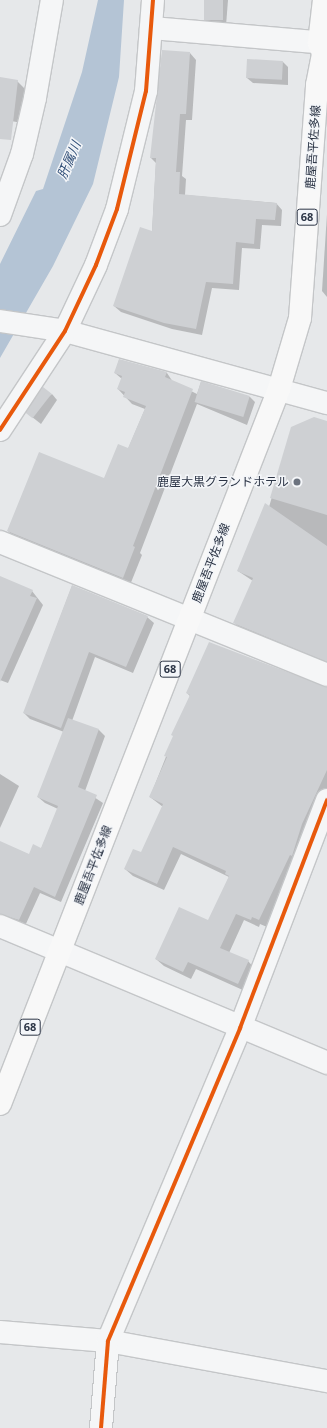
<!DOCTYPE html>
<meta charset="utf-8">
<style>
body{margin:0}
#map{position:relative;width:327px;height:1428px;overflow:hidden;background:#e6e8ea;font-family:"Open Sans","Noto Sans JP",sans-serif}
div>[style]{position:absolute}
.water>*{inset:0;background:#b4c4d5}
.shadow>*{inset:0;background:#0003}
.building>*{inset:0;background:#ced0d3;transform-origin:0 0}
.roads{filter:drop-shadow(1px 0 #c4c6c8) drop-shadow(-1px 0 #c4c6c8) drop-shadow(0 1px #c4c6c8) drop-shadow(0 -1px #c4c6c8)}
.minor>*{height:22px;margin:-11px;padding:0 11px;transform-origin:11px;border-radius:11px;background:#f5f6f7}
.major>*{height:22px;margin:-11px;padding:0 11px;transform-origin:11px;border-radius:11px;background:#f8f8f8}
.cycleway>*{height:4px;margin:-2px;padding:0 2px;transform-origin:2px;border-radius:2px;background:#e8590c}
.dots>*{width:11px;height:11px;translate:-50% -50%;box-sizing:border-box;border:2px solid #f4f6f9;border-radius:50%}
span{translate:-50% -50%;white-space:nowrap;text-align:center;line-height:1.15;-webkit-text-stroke:3px #f4f6f9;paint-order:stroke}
.shield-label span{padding:1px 3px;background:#f4f6f9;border:1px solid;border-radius:3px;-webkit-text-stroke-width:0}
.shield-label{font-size:11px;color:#2b3445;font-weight:700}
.street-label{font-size:12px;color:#2b3445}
.poi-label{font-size:12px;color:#2b3445}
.right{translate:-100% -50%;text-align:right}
.water-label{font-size:13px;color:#34527a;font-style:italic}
</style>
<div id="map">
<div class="water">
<div style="clip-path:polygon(98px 0,124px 0,119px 77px,93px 184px,53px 266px,0 358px,0 264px,36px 191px,43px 189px,82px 72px)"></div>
</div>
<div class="shadow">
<div style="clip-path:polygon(205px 0,228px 0,226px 26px,209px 25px,204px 19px)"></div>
<div style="clip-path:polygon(190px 53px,196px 60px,192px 120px,186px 120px,182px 176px,186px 179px,185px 195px,276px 203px,282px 210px,281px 226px,262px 225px,260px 249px,242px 248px,239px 290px,212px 288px,202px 335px,172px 329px,121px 312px,114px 306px,152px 232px,156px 163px,151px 158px)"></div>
<div style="clip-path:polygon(283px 62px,288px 67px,288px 85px,253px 83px,247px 78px)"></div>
<div style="clip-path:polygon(0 78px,17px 81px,26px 90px,22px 123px,0 119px)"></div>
<div style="clip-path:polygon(327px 214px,327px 297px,322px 291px)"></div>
<div style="clip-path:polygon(119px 360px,167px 373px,173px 382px,197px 394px,201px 382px,250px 397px,255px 402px,247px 425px,197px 404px,140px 553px,142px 555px,130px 585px,15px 538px,8px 531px,105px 480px,128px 449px,145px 409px,132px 404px,118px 389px,122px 379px,115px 373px)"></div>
<div style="clip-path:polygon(52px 394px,57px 400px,41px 424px,27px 413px)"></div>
<div style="clip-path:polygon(327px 422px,327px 665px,242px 631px,235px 623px,253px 581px,238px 571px,269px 507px,292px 428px)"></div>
<div style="clip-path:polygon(0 577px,32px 591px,43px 605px,8px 683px,0 680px)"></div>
<div style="clip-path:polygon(72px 586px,147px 617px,154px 623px,133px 673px,95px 657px,72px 721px,99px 730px,105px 736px,85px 791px,103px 803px,61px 902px,40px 893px,25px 926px,0 917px,0 842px,30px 855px,41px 849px,58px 809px,45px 803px,38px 797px,64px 732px,30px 719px,24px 713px)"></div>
<div style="clip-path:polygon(327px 688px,327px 792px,298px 862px,267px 927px,260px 924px,259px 927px,244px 920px,229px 953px,248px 961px,255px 969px,245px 991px,196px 969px,191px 979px,164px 966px,156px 959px,209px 922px,229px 877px,181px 854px,164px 890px,133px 876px,125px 869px,141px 854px,163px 807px,150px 797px,190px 696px,187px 693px)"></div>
<div style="clip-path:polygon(0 774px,19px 786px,0 828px)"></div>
</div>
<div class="building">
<div style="left:204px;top:0;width:19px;height:20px"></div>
<div style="clip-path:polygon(162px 50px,190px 52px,186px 114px,180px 114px,176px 172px,180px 172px,179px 194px,277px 203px,275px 220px,256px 219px,254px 244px,236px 242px,233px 284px,206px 282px,196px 329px,164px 323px,113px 306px,140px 227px,152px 231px,156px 158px,150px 158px)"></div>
<div style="left:247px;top:59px;width:36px;height:19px;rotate:3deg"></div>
<div style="clip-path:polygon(0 77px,18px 80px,11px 140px,0 139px)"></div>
<div style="clip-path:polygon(119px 359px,167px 372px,165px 377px,193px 389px,133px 546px,135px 547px,123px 578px,7px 531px,39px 452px,104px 478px,118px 444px,128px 448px,146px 406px,123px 397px,125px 392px,117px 389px,122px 376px,114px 373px)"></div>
<div style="left:201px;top:381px;width:51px;height:22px;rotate:17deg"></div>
<div style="left:43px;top:387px;width:11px;height:31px;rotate:38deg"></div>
<div style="clip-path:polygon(314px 417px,327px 421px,327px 515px,270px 498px,291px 427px)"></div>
<div style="clip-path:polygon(265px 503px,327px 546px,327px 662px,233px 623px,253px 578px,237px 571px)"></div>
<div style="clip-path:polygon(0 576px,33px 590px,30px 596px,37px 598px,0 682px)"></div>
<div style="clip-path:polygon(72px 585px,148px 616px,126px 667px,89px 652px,61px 728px,23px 713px)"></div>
<div style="clip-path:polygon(209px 642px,327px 687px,327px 770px,302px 824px,292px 856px,290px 855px,259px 920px,252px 917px,251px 920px,236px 914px,220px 948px,249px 960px,238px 984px,188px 962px,183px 972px,155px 959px,179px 907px,208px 920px,229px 876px,225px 874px,226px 871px,173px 847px,157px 884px,124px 869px,133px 849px,141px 852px,163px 804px,149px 797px,167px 757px,164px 756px,173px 736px,171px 735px,190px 695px,186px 693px)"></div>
<div style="clip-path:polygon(68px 718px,99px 729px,78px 787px,97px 795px,55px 897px,34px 887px,19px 920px,0 914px,0 841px,29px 854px,33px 844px,41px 848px,58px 806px,37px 797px)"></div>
</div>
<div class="roads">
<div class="minor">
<div style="left:151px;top:28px;width:177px;rotate:4.9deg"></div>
<div style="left:0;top:215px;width:65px;rotate:-70.2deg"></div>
<div style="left:22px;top:154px;width:57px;rotate:-76.9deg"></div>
<div style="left:35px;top:98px;width:99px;rotate:-80.2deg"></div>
<div style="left:0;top:321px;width:66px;rotate:8.7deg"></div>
<div style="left:65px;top:331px;width:272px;rotate:15.4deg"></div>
<div style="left:0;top:430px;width:118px;rotate:-56.7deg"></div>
<div style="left:65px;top:331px;width:73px;rotate:-64.8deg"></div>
<div style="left:96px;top:265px;width:60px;rotate:-69.4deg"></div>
<div style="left:117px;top:209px;width:122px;rotate:-76.2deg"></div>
<div style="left:146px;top:91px;width:91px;rotate:-85.6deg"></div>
<div style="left:0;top:542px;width:353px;rotate:22.1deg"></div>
<div style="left:0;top:926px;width:355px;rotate:22.7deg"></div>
<div style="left:0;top:1332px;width:108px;rotate:4.8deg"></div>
<div style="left:108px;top:1341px;width:223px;rotate:10.4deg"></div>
<div style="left:101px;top:1428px;width:87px;rotate:-85.4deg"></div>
<div style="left:108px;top:1341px;width:340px;rotate:-67.1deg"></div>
<div style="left:240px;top:1028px;width:244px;rotate:-69.1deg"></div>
</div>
<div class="major">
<div style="left:0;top:1104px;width:768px;rotate:-68.68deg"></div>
<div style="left:279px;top:389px;width:74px;rotate:-73.5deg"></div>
<div style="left:300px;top:318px;width:234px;rotate:-85.8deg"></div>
<div style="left:317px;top:85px;width:33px;rotate:-79deg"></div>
<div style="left:323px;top:53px;width:11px;rotate:-112deg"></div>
<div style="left:319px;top:43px;width:43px;rotate:-83.4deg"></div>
</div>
</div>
<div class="cycleway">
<div style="left:0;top:430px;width:118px;rotate:-56.7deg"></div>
<div style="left:65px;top:331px;width:73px;rotate:-64.8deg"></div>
<div style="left:96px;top:265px;width:60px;rotate:-69.4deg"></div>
<div style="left:117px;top:209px;width:122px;rotate:-76.2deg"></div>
<div style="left:146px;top:91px;width:91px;rotate:-85.6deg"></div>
<div style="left:101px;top:1428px;width:87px;rotate:-85.4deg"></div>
<div style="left:108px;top:1341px;width:340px;rotate:-67.1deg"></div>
<div style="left:240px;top:1028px;width:244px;rotate:-69.1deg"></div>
</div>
<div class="dots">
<div style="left:297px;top:482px;background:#6c737f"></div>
</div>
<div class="shield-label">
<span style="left:307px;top:217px">68</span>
<span style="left:170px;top:669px">68</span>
<span style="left:30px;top:1027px">68</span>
</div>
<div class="street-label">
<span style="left:313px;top:147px;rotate:-86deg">鹿屋吾平佐多線</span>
<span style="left:211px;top:563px;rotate:-69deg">鹿屋吾平佐多線</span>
<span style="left:93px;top:865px;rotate:-69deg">鹿屋吾平佐多線</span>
</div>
<div class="poi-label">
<span class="right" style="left:289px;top:482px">鹿屋大黒グランドホテル</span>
</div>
<div class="water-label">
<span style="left:69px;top:160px;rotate:-67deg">肝属川</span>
</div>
</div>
